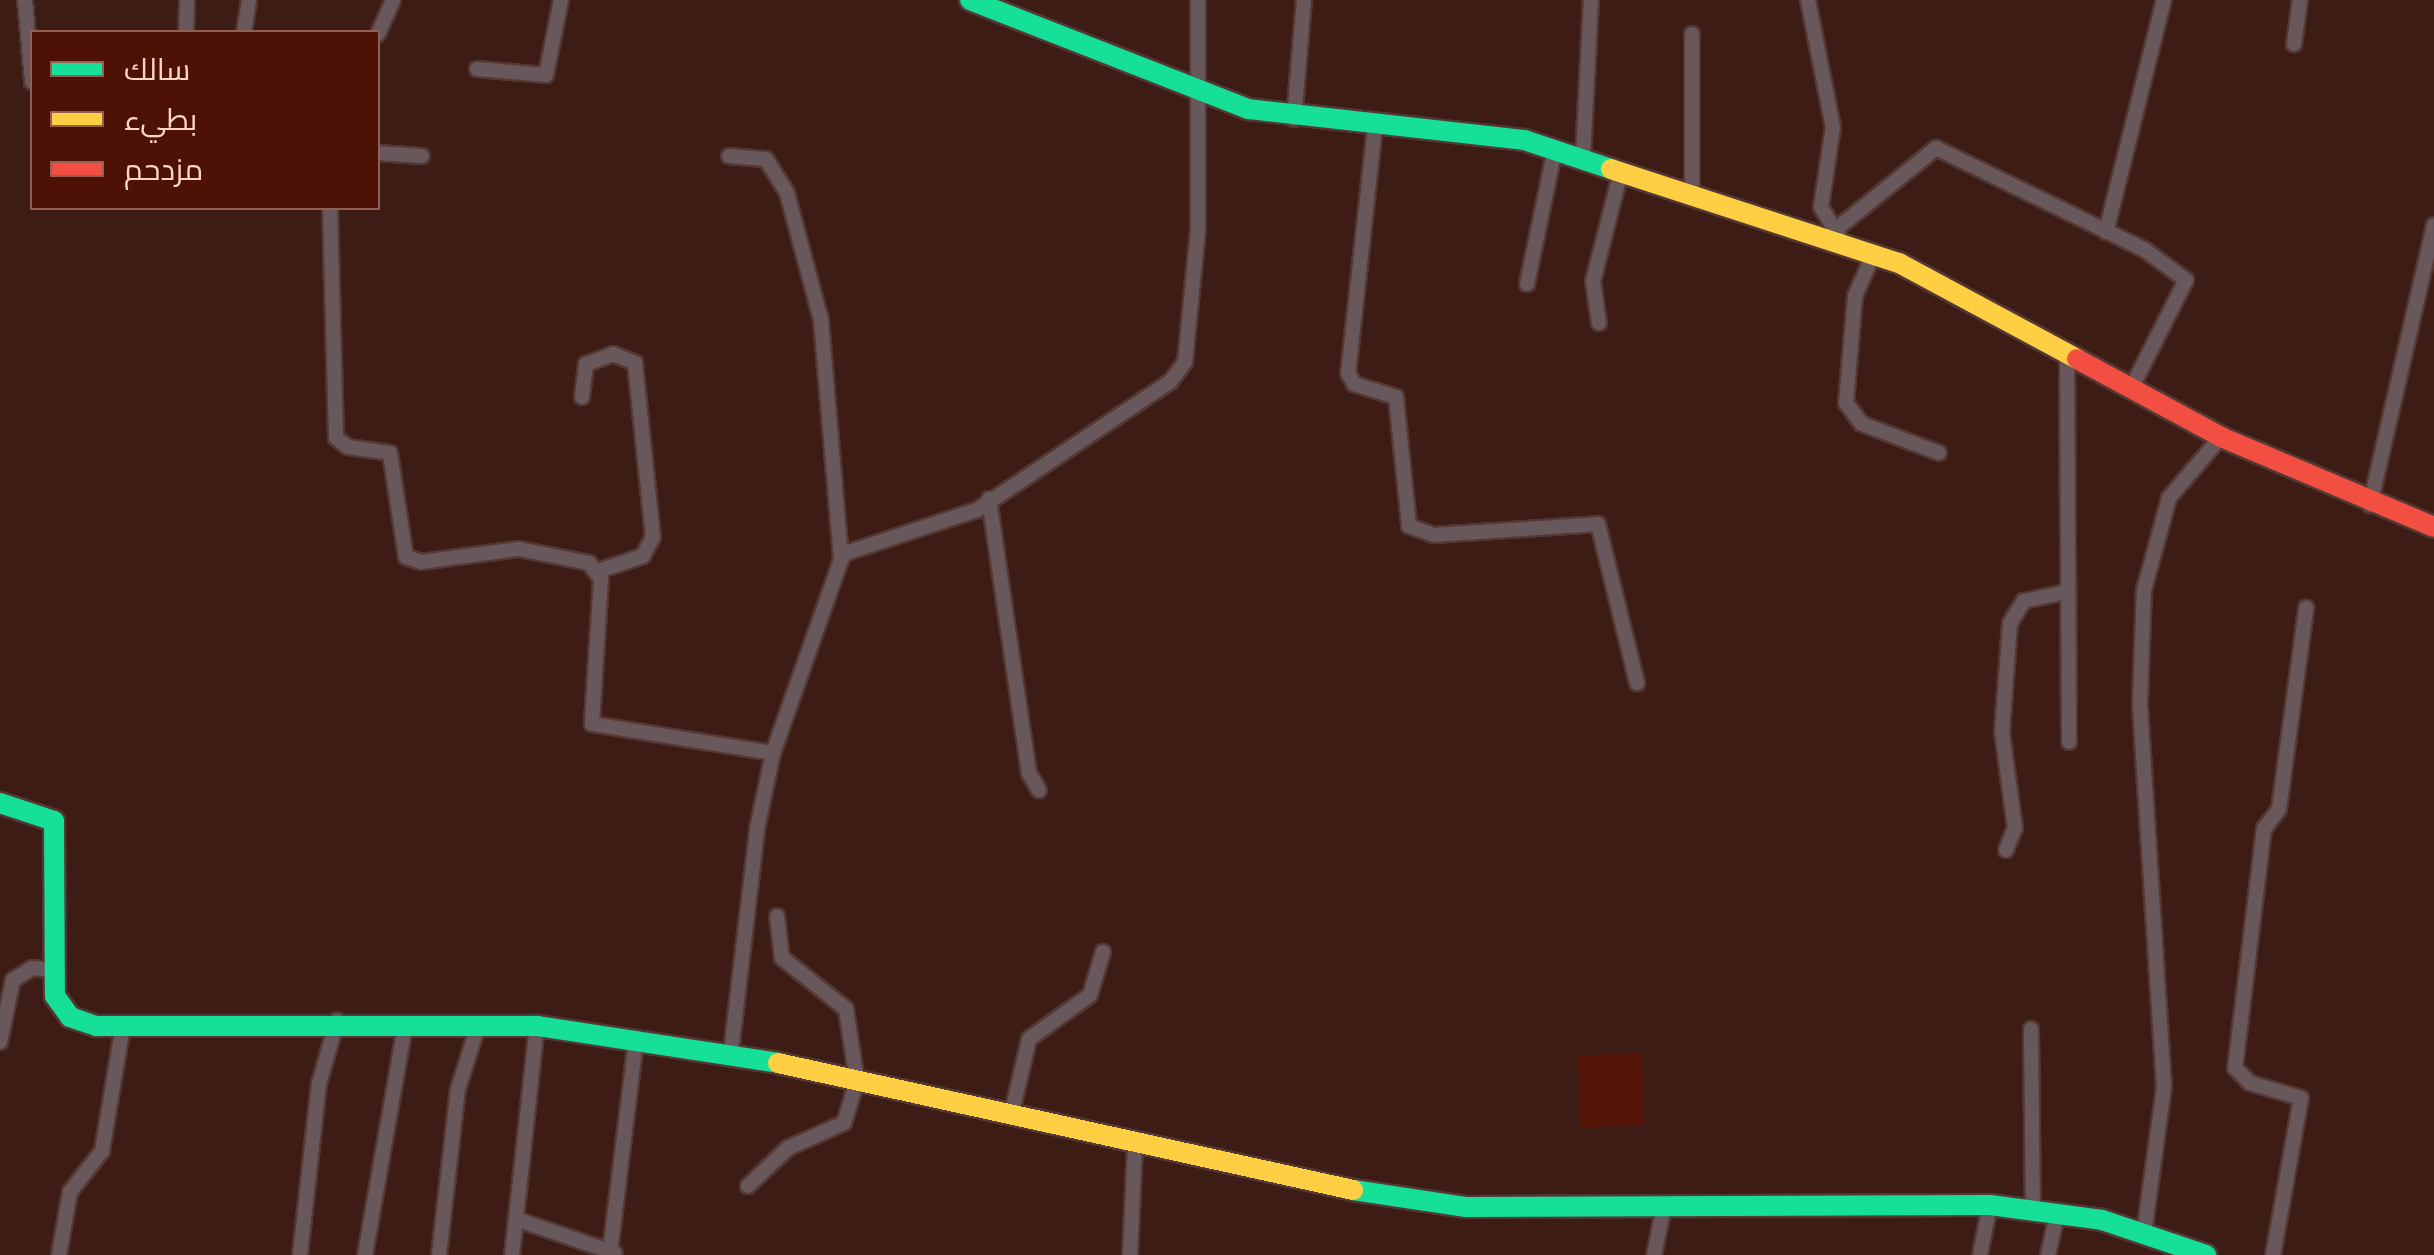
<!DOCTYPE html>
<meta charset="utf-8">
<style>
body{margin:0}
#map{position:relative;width:2434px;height:1255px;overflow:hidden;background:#3d1c16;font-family:Ubuntu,Cairo,sans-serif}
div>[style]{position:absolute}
.built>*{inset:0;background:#541407;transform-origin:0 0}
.roads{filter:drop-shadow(2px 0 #543833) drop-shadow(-2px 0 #543833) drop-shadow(0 2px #543833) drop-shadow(0 -2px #543833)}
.street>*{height:14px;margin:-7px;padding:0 7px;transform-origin:7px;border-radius:7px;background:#68585c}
.fast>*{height:20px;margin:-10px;padding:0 10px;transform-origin:10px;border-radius:10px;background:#16e098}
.slow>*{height:20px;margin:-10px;padding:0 10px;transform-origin:10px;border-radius:10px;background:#ffcf43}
.jam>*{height:20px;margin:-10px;padding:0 10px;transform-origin:10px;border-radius:10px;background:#f24e42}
span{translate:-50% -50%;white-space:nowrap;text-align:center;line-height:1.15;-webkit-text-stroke:10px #4e1105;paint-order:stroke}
.legend{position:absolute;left:30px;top:30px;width:350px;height:180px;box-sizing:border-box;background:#4e1105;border:2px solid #935f54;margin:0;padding:12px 18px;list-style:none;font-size:30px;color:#fbd4ca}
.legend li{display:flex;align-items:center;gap:20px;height:50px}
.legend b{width:50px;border:2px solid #935f54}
</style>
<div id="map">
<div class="built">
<div style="left:1642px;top:1053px;width:72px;height:64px;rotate:88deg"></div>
</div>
<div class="roads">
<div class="street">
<div style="left:25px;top:0;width:82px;rotate:85.1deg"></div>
<div style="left:1808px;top:0;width:129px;rotate:78.9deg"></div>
<div style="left:1833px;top:127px;width:81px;rotate:98.5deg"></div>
<div style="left:1821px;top:207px;width:37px;rotate:59deg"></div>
<div style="left:186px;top:32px;width:32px;rotate:-88deg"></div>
<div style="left:244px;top:32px;width:32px;rotate:-81deg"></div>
<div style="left:378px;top:34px;width:37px;rotate:-66deg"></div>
<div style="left:2294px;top:44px;width:44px;rotate:-82.2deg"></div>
<div style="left:477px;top:69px;width:69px;rotate:5deg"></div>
<div style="left:546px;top:75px;width:76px;rotate:-78.7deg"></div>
<div style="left:1294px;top:119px;width:119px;rotate:-85.2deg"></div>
<div style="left:1375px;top:126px;width:248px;rotate:96.2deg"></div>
<div style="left:1348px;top:373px;width:13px;rotate:61deg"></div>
<div style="left:1354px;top:384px;width:44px;rotate:17.2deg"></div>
<div style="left:1396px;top:397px;width:130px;rotate:84.2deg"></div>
<div style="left:1409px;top:526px;width:27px;rotate:20deg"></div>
<div style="left:1434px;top:535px;width:164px;rotate:-3.8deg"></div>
<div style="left:1598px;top:524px;width:164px;rotate:76.2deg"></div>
<div style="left:378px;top:153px;width:44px;rotate:3.9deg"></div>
<div style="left:729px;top:156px;width:37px;rotate:5deg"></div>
<div style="left:766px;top:159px;width:40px;rotate:58deg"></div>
<div style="left:787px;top:193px;width:131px;rotate:75deg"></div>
<div style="left:821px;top:320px;width:240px;rotate:85.2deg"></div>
<div style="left:1583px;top:157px;width:157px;rotate:-87.1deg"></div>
<div style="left:1692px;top:198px;width:164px;rotate:-90deg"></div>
<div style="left:330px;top:208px;width:230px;rotate:88.5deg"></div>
<div style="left:336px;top:438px;width:15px;rotate:37deg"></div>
<div style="left:348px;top:447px;width:42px;rotate:8.1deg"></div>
<div style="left:390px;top:453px;width:105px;rotate:81.3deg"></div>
<div style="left:406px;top:557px;width:16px;rotate:18deg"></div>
<div style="left:421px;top:562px;width:99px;rotate:-7.6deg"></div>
<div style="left:519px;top:549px;width:71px;rotate:11.3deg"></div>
<div style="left:589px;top:563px;width:20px;rotate:53deg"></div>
<div style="left:601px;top:579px;width:145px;rotate:93.6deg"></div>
<div style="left:592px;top:724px;width:183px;rotate:9.1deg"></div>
<div style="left:1834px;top:231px;width:132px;rotate:-39.1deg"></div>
<div style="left:1936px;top:148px;width:233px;rotate:26deg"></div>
<div style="left:2145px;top:250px;width:51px;rotate:36.2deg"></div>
<div style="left:2186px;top:280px;width:120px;rotate:116.8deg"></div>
<div style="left:2106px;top:232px;width:239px;rotate:-76deg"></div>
<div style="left:1873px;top:255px;width:45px;rotate:113.7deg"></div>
<div style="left:1855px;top:296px;width:107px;rotate:94.8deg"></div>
<div style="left:1846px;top:403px;width:26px;rotate:53deg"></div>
<div style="left:1862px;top:424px;width:82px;rotate:20.6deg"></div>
<div style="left:1527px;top:284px;width:138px;rotate:-78.3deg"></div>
<div style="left:1599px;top:323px;width:42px;rotate:-98.1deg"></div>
<div style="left:1593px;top:281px;width:114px;rotate:-75.7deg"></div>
<div style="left:2067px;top:350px;width:392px;rotate:89.7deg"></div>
<div style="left:582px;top:397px;width:33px;rotate:-83deg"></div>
<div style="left:586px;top:364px;width:29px;rotate:-20deg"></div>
<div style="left:613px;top:354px;width:24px;rotate:22deg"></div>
<div style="left:635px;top:363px;width:175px;rotate:84.1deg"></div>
<div style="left:653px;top:537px;width:21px;rotate:118deg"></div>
<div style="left:643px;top:556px;width:47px;rotate:161.6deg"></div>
<div style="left:989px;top:499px;width:277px;rotate:81.7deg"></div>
<div style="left:1029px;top:773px;width:20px;rotate:60deg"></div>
<div style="left:2370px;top:505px;width:287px;rotate:-77.1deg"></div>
<div style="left:2006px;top:850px;width:24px;rotate:-68deg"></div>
<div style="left:2015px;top:828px;width:97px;rotate:-97.7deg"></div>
<div style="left:2002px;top:732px;width:109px;rotate:-85.8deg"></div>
<div style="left:2010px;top:623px;width:26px;rotate:-58deg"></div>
<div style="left:2024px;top:601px;width:40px;rotate:-12deg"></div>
<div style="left:2031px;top:1029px;width:182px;rotate:89.4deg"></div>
<div style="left:0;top:1042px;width:63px;rotate:-78.2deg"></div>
<div style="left:13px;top:980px;width:22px;rotate:-32deg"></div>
<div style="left:32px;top:968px;width:23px;rotate:5deg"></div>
<div style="left:731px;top:1052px;width:225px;rotate:-83.3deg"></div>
<div style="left:757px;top:829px;width:78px;rotate:-78.1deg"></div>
<div style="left:773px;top:753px;width:211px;rotate:-70.6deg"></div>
<div style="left:843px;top:554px;width:141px;rotate:-18.2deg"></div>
<div style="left:977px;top:510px;width:232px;rotate:-33.6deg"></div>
<div style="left:1170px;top:382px;width:25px;rotate:-53deg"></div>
<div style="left:1185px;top:362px;width:133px;rotate:-84.4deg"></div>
<div style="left:1198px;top:230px;width:230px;rotate:-90deg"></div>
<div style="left:1011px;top:1116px;width:79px;rotate:-76.8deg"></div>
<div style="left:1029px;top:1039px;width:75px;rotate:-35.8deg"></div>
<div style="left:1090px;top:995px;width:45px;rotate:-73.2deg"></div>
<div style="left:748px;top:1186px;width:55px;rotate:-43.5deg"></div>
<div style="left:788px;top:1148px;width:61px;rotate:-24.1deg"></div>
<div style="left:844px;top:1123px;width:44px;rotate:-72.8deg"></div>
<div style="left:857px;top:1081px;width:73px;rotate:-98.7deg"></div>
<div style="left:846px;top:1009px;width:82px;rotate:-141.4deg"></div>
<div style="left:782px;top:958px;width:42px;rotate:-96.8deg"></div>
<div style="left:521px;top:1221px;width:99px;rotate:18.8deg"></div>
<div style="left:2144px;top:1233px;width:147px;rotate:-82.2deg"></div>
<div style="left:2164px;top:1087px;width:386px;rotate:-93.6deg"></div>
<div style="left:2140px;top:702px;width:112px;rotate:-88deg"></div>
<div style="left:2144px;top:590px;width:95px;rotate:-74.8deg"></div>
<div style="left:2169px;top:498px;width:80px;rotate:-49.6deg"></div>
<div style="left:610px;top:1252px;width:215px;rotate:-83deg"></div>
<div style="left:59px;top:1255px;width:64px;rotate:-80.1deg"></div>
<div style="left:70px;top:1192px;width:52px;rotate:-52deg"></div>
<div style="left:102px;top:1151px;width:127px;rotate:-80.5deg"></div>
<div style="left:300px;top:1255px;width:172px;rotate:-83.7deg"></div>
<div style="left:319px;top:1084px;width:66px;rotate:-74.1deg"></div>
<div style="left:365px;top:1255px;width:232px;rotate:-80.1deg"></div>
<div style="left:439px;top:1255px;width:167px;rotate:-83.5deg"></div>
<div style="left:458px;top:1089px;width:66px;rotate:-72.4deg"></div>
<div style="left:512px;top:1255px;width:230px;rotate:-83.8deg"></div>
<div style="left:1130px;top:1255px;width:111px;rotate:-87.4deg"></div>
<div style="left:1654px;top:1255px;width:45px;rotate:-78.4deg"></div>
<div style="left:1980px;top:1255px;width:51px;rotate:-78.7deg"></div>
<div style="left:2048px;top:1255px;width:42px;rotate:-77.6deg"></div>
<div style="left:2273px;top:1255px;width:159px;rotate:-79.9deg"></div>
<div style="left:2301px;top:1098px;width:53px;rotate:-163.6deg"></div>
<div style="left:2250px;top:1083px;width:21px;rotate:-135deg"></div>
<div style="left:2235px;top:1068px;width:241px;rotate:-83.1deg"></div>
<div style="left:2264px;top:829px;width:25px;rotate:-53deg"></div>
<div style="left:2279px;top:809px;width:203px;rotate:-82.3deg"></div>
</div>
<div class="fast">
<div style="left:970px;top:0;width:299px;rotate:21.4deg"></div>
<div style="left:1248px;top:109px;width:278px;rotate:6.4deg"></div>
<div style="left:1524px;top:140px;width:92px;rotate:18.4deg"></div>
<div style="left:0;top:803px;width:57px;rotate:18.4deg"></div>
<div style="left:54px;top:821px;width:175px;rotate:89.7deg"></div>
<div style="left:55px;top:996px;width:26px;rotate:54deg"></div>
<div style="left:70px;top:1017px;width:28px;rotate:19deg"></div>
<div style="left:96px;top:1026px;width:441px"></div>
<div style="left:537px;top:1026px;width:244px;rotate:8.7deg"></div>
<div style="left:1353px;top:1190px;width:113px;rotate:8.6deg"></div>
<div style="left:1465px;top:1207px;width:525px;rotate:-0.22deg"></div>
<div style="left:1990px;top:1205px;width:113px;rotate:7.6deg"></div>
<div style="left:2102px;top:1220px;width:110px;rotate:18.6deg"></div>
</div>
<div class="slow">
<div style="left:1611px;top:169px;width:303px;rotate:18.1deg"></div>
<div style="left:1899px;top:263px;width:202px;rotate:28.3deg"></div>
<div style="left:778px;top:1063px;width:589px;rotate:12.45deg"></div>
</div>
<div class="jam">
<div style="left:2077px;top:359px;width:164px;rotate:28.4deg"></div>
<div style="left:2221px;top:437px;width:231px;rotate:22.9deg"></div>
</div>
</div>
<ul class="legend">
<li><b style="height:12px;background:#16e098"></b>سالك</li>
<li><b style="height:12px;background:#ffcf43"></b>بطيء</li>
<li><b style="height:12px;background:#f24e42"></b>مزدحم</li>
</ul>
</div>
